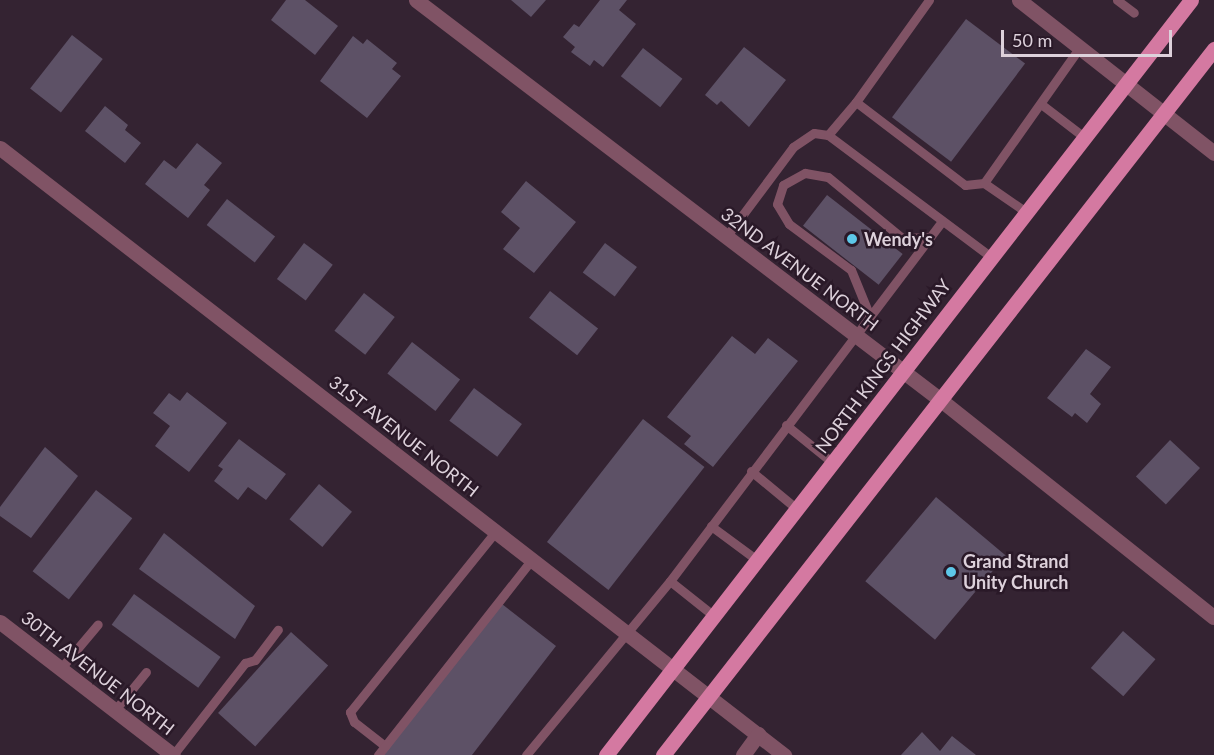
<!DOCTYPE html>
<style>
body{margin:0}
#map{position:relative;width:1214px;height:755px;overflow:hidden;background:#342332;font-family:Lato,sans-serif}
div>[style]{position:absolute}
.building>*{inset:0;background:#5d5166;transform-origin:0 0}
.lane>*{height:9px;margin:-4.5px;padding:0 4.5px;transform-origin:4.5px;border-radius:4.5px;background:#805365}
.street>*{height:15px;margin:-7.5px;padding:0 7.5px;transform-origin:7.5px;border-radius:7.5px;background:#805365}
.primary>*{height:15px;margin:-7.5px;padding:0 7.5px;transform-origin:7.5px;border-radius:7.5px;background:#d479a1}
.dots>*{width:16px;height:16px;translate:-50% -50%;box-sizing:border-box;border:3px solid #2a1928;border-radius:50%}
span{translate:-50% -50%;white-space:nowrap;text-align:center;line-height:1.15;-webkit-text-stroke:5px #2a1928;paint-order:stroke}
.poi-label{font-size:18px;color:#ddd1db;font-weight:700}
.left{translate:0 -50%;text-align:left}
.street-label{font-size:18px;color:#ddd1db}
.scale{position:absolute;left:1001px;top:30px;width:171px;height:27px;box-sizing:border-box;border:3px solid #ddd1db;border-top:0;padding-left:8px;font-size:18px;line-height:21px;white-space:nowrap;color:#ddd1db;-webkit-text-stroke:4px #2a1928;paint-order:stroke}
</style>
<div id="map">
<div class="building">
<div style="clip-path:polygon(286px 0,305px 0,338px 26px,315px 55px,271px 20px)"></div>
<div style="clip-path:polygon(511px 0,546px 0,531px 17px)"></div>
<div style="clip-path:polygon(600px 0,627px 0,619px 10px,636px 24px,603px 67px,594px 60px,590px 66px,571px 52px,575px 47px,563px 37px,574px 24px,579px 27px)"></div>
<div style="left:966px;top:19px;width:74px;height:123px;rotate:37deg"></div>
<div style="left:72px;top:35px;width:39px;height:68px;rotate:38deg"></div>
<div style="clip-path:polygon(353px 36px,363px 44px,367px 39px,397px 63px,392px 69px,401px 76px,367px 118px,320px 81px)"></div>
<div style="clip-path:polygon(744px 47px,786px 80px,749px 127px,721px 101px,717px 105px,705px 95px)"></div>
<div style="left:643px;top:48px;width:50px;height:36px;rotate:38deg"></div>
<div style="clip-path:polygon(105px 106px,128px 125px,125px 130px,141px 143px,125px 163px,85px 131px)"></div>
<div style="clip-path:polygon(197px 143px,222px 163px,204px 185px,210px 190px,188px 218px,145px 184px,164px 160px,176px 169px)"></div>
<div style="clip-path:polygon(526px 181px,576px 222px,534px 273px,503px 249px,520px 228px,501px 212px)"></div>
<div style="left:827px;top:195px;width:96px;height:39px;rotate:38deg"></div>
<div style="left:227px;top:199px;width:61px;height:33px;rotate:38deg"></div>
<div style="left:304px;top:243px;width:36px;height:45px;rotate:37deg"></div>
<div style="left:605px;top:243px;width:40px;height:37px;rotate:37deg"></div>
<div style="left:550px;top:291px;width:61px;height:34px;rotate:38deg"></div>
<div style="left:364px;top:293px;width:39px;height:48px;rotate:38deg"></div>
<div style="clip-path:polygon(732px 336px,755px 354px,768px 338px,798px 361px,713px 467px,684px 444px,691px 436px,667px 417px)"></div>
<div style="left:412px;top:342px;width:61px;height:40px;rotate:38deg"></div>
<div style="clip-path:polygon(1086px 349px,1111px 367px,1090px 394px,1101px 404px,1087px 423px,1075px 413px,1072px 417px,1047px 398px)"></div>
<div style="left:474px;top:388px;width:60px;height:41px;rotate:37deg"></div>
<div style="clip-path:polygon(187px 392px,227px 423px,189px 472px,155px 446px,170px 426px,153px 413px,169px 393px,180px 401px)"></div>
<div style="left:643px;top:419px;width:78px;height:156px;rotate:38deg"></div>
<div style="clip-path:polygon(239px 439px,286px 474px,266px 500px,248px 487px,238px 500px,214px 481px,223px 469px,218px 466px)"></div>
<div style="left:1170px;top:440px;width:41px;height:50px;rotate:43deg"></div>
<div style="clip-path:polygon(45px 447px,78px 476px,31px 538px,0 516px,0 507px)"></div>
<div style="left:319px;top:484px;width:43px;height:46px;rotate:40deg"></div>
<div style="left:96px;top:490px;width:46px;height:103px;rotate:38deg"></div>
<div style="left:936px;top:497px;width:91px;height:110px;rotate:40deg"></div>
<div style="clip-path:polygon(164px 533px,255px 606px,235px 639px,139px 569px)"></div>
<div style="left:134px;top:594px;width:107px;height:38px;rotate:36deg"></div>
<div style="clip-path:polygon(502px 604px,556px 646px,472px 755px,383px 755px)"></div>
<div style="left:1123px;top:631px;width:43px;height:49px;rotate:41deg"></div>
<div style="left:291px;top:632px;width:50px;height:109px;rotate:42deg"></div>
<div style="clip-path:polygon(922px 732px,940px 751px,952px 736px,976px 755px,901px 755px)"></div>
</div>
<div class="lane">
<div style="left:929px;top:0;width:125px;rotate:125.6deg"></div>
<div style="left:856px;top:102px;width:137px;rotate:37.3deg"></div>
<div style="left:965px;top:185px;width:19px;rotate:-6deg"></div>
<div style="left:1117px;top:0;width:21px;rotate:37deg"></div>
<div style="left:1041px;top:104px;width:54px;rotate:37.5deg"></div>
<div style="left:828px;top:135px;width:43px;rotate:-49.7deg"></div>
<div style="left:1026px;top:212px;width:51px;rotate:-145.4deg"></div>
<div style="left:984px;top:183px;width:166px;rotate:-54.8deg"></div>
<div style="left:726px;top:237px;width:112px;rotate:-53.3deg"></div>
<div style="left:793px;top:147px;width:25px;rotate:-34deg"></div>
<div style="left:814px;top:133px;width:14px;rotate:8deg"></div>
<div style="left:828px;top:135px;width:204px;rotate:36.8deg"></div>
<div style="left:869px;top:314px;width:48px;rotate:-112.2deg"></div>
<div style="left:851px;top:270px;width:77px;rotate:-143.4deg"></div>
<div style="left:789px;top:224px;width:23px;rotate:-121deg"></div>
<div style="left:777px;top:204px;width:20px;rotate:-72deg"></div>
<div style="left:783px;top:185px;width:25px;rotate:-29deg"></div>
<div style="left:805px;top:173px;width:23px;rotate:10deg"></div>
<div style="left:828px;top:177px;width:96px;rotate:39.5deg"></div>
<div style="left:902px;top:238px;width:27px;rotate:-2deg"></div>
<div style="left:786px;top:425px;width:60px;rotate:39deg"></div>
<div style="left:751px;top:471px;width:60px;rotate:39.6deg"></div>
<div style="left:711px;top:526px;width:57px;rotate:36.5deg"></div>
<div style="left:670px;top:581px;width:56px;rotate:38.5deg"></div>
<div style="left:61px;top:668px;width:57px;rotate:-49.9deg"></div>
<div style="left:115px;top:710px;width:49px;rotate:-50.8deg"></div>
<div style="left:385px;top:746px;width:39px;rotate:-142deg"></div>
<div style="left:354px;top:722px;width:11px;rotate:-112deg"></div>
<div style="left:350px;top:712px;width:233px;rotate:-51.1deg"></div>
<div style="left:173px;top:755px;width:117px;rotate:-52deg"></div>
<div style="left:245px;top:663px;width:10px;rotate:-17deg"></div>
<div style="left:255px;top:660px;width:38px;rotate:-53deg"></div>
<div style="left:378px;top:755px;width:249px;rotate:-51.8deg"></div>
<div style="left:526px;top:755px;width:226px;rotate:-50.4deg"></div>
<div style="left:670px;top:581px;width:451px;rotate:-52.9deg"></div>
</div>
<div class="street">
<div style="left:416px;top:0;width:661px;rotate:37.32deg"></div>
<div style="left:942px;top:401px;width:347px;rotate:38.5deg"></div>
<div style="left:1019px;top:0;width:248px;rotate:38.1deg"></div>
<div style="left:0;top:148px;width:992px;rotate:37.75deg"></div>
<div style="left:0;top:622px;width:218px;rotate:37.6deg"></div>
<div style="left:743px;top:755px;width:26px;rotate:-54deg"></div>
</div>
<div class="primary">
<div style="left:606px;top:755px;width:955px;rotate:-52.23deg"></div>
<div style="left:663px;top:755px;width:896px;rotate:-52.03deg"></div>
</div>
<div class="dots">
<div style="left:852px;top:239px;background:#5dc7e8"></div>
<div style="left:951px;top:572px;background:#5dc7e8"></div>
</div>
<div class="poi-label">
<span class="left" style="left:864px;top:239px">Wendy's</span>
<span class="left" style="left:963px;top:572px">Grand Strand<br>Unity Church</span>
</div>
<div class="street-label">
<span style="left:800px;top:269px;rotate:37deg">32ND AVENUE NORTH</span>
<span style="left:883px;top:366px;rotate:-53deg">NORTH KINGS HIGHWAY</span>
<span style="left:404px;top:436px;rotate:38deg">31ST AVENUE NORTH</span>
<span style="left:98px;top:673px;rotate:38deg">30TH AVENUE NORTH</span>
</div>
<div class="scale">50 m</div>
</div>
